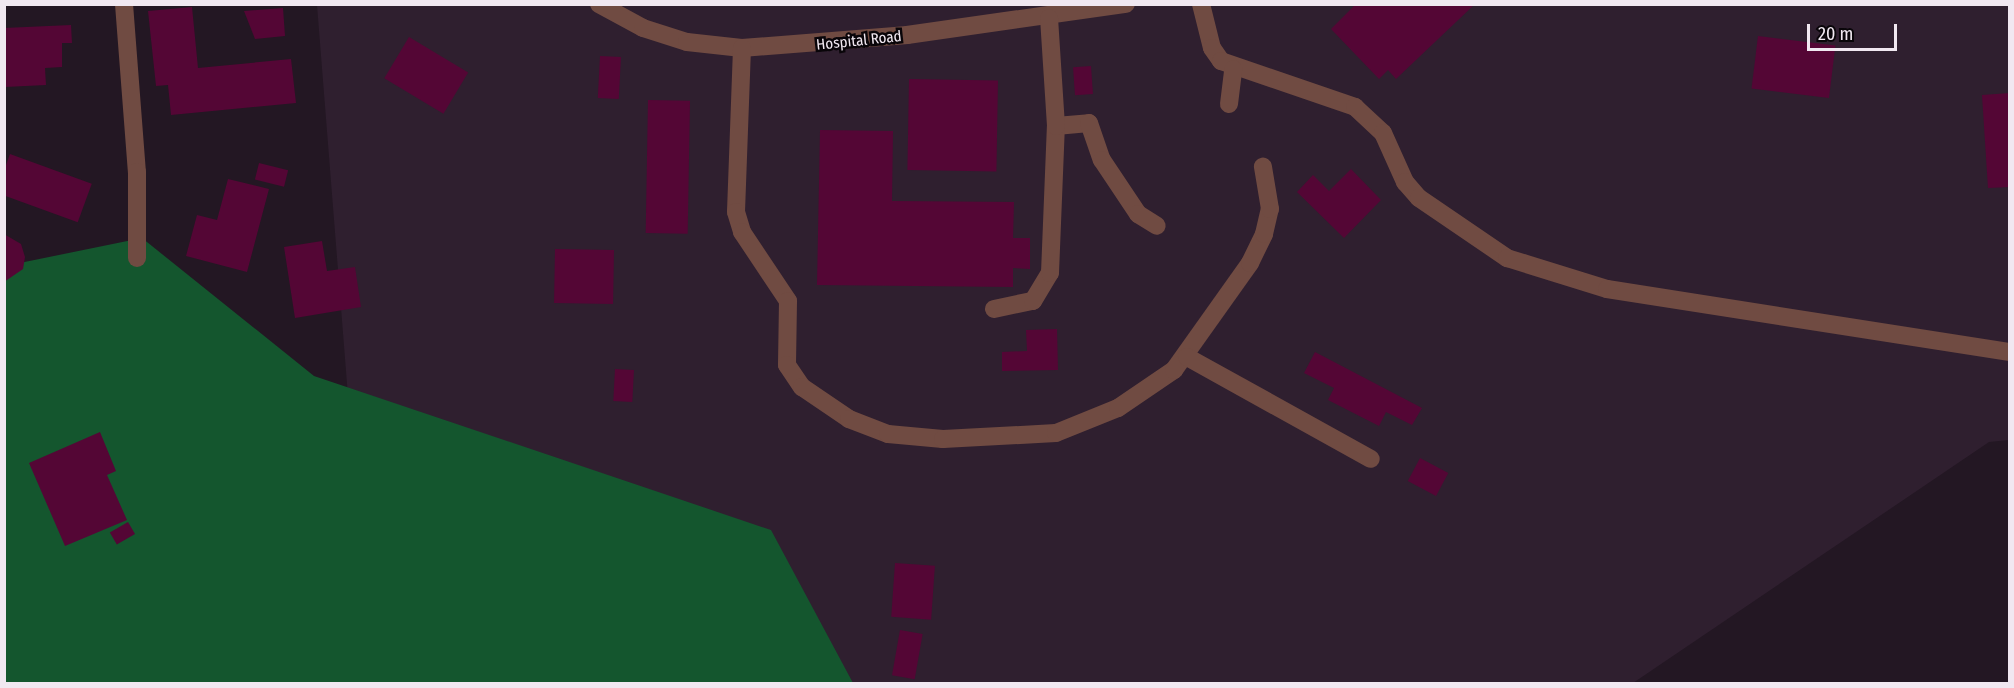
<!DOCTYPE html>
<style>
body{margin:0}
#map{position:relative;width:2014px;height:688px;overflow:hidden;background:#231723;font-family:"Fira Sans Condensed",sans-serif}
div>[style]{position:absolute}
.built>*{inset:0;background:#2f1f2f}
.forest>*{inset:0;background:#14562e}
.building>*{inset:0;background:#540635;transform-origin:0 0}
.minor>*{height:18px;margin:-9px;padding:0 9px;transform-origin:9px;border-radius:9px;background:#704b42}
span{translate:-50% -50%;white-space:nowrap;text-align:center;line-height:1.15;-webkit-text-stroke:5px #090509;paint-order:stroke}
.street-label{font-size:15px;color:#f1e8f1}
.frame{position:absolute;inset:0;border:6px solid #f1e8f1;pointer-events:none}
.scale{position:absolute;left:1807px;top:24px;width:90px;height:27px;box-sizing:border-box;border:3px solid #f1e8f1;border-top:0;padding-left:8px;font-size:18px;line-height:21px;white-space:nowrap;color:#f1e8f1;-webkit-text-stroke:4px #090509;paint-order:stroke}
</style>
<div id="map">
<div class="built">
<div style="clip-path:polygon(317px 5px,2009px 5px,2009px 440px,1989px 442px,1633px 683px,343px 683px,348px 396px)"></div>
</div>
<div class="forest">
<div style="clip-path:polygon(142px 238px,314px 376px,771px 530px,853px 683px,5px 684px,5px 266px)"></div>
</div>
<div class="building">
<div style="clip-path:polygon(1356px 4px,1475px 4px,1396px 79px,1388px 70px,1379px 79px,1331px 29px)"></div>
<div style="clip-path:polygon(192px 7px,198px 68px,291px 59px,296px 103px,171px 115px,168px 85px,156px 86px,148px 11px)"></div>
<div style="clip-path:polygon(283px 8px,285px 36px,255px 39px,244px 11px)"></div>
<div style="clip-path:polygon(71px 25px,72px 43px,62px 43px,62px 67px,45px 68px,46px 85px,5px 87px,4px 28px)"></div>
<div style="left:1758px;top:36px;width:78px;height:53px;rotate:7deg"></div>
<div style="left:409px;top:37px;width:69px;height:48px;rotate:31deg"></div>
<div style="left:600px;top:56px;width:21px;height:42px;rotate:3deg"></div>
<div style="left:1091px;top:66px;width:28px;height:18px;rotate:86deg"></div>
<div style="left:909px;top:79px;width:89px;height:91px;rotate:1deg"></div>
<div style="clip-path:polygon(2010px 93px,2010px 187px,1988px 188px,1982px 95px)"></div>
<div style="left:648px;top:100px;width:42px;height:133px;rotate:1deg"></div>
<div style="clip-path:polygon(820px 130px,893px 131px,892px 201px,1014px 202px,1013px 238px,1030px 238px,1030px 269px,1013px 268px,1013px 287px,817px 285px)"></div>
<div style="left:10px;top:154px;width:87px;height:41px;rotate:20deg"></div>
<div style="left:259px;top:163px;width:30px;height:17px;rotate:14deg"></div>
<div style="clip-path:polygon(1351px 169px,1381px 200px,1344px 238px,1297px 192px,1313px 175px,1329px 191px)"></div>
<div style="clip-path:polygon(228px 179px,269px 189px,247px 272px,186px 256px,197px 215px,217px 220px)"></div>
<div style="clip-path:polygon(4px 234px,21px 244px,25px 257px,23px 269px,4px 282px)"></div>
<div style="clip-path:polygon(322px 241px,327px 271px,355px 267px,361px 307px,295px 318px,284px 247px)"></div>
<div style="left:555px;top:249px;width:59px;height:54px;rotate:1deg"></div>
<div style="clip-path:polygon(1057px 329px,1058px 370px,1002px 371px,1002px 352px,1027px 351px,1026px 330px)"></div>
<div style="clip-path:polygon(1315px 352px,1422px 408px,1412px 425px,1386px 412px,1379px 426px,1328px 400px,1334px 388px,1304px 373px)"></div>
<div style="left:615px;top:369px;width:19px;height:32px;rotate:3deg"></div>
<div style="clip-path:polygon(100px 432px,116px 471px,107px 475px,127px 520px,65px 546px,29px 463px)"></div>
<div style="left:1420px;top:458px;width:32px;height:26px;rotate:28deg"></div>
<div style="left:128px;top:522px;width:14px;height:21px;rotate:60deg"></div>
<div style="left:895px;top:563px;width:40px;height:54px;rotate:4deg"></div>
<div style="left:900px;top:630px;width:23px;height:46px;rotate:10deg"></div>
</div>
<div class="minor">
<div style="left:124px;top:4px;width:169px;rotate:85.6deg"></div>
<div style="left:137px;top:172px;width:86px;rotate:90deg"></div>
<div style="left:599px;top:4px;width:50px;rotate:28.6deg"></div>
<div style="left:643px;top:28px;width:46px;rotate:17.7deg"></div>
<div style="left:687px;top:42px;width:55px;rotate:6.2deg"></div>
<div style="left:742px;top:48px;width:166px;rotate:-4.5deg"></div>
<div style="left:907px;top:35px;width:221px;rotate:-8.1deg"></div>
<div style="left:1201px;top:4px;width:45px;rotate:76deg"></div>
<div style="left:1212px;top:48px;width:16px;rotate:55deg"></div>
<div style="left:1221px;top:61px;width:142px;rotate:18.9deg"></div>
<div style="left:1355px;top:107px;width:38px;rotate:43deg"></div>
<div style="left:1383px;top:133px;width:54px;rotate:65.8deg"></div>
<div style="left:1405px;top:182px;width:21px;rotate:49deg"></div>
<div style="left:1419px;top:198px;width:107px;rotate:34.3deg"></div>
<div style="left:1507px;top:258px;width:105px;rotate:17.2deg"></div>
<div style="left:1607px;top:289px;width:408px;rotate:8.9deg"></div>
<div style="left:742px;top:48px;width:164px;rotate:92.1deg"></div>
<div style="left:736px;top:212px;width:21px;rotate:73deg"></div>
<div style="left:742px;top:232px;width:83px;rotate:56.3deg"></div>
<div style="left:788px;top:301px;width:64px;rotate:90.9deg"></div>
<div style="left:787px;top:365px;width:27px;rotate:56deg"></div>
<div style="left:802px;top:387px;width:57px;rotate:34.2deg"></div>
<div style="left:849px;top:419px;width:42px;rotate:21deg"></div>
<div style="left:888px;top:434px;width:55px;rotate:5.2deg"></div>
<div style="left:943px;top:439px;width:113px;rotate:-3deg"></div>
<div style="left:1056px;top:433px;width:67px;rotate:-22deg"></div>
<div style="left:1118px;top:408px;width:68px;rotate:-34.2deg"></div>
<div style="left:1174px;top:370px;width:131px;rotate:-54.6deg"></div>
<div style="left:1250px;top:263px;width:32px;rotate:-64deg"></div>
<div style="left:1264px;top:234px;width:26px;rotate:-77deg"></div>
<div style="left:1270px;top:209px;width:43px;rotate:-99.5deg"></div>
<div style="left:1229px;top:104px;width:35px;rotate:-83deg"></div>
<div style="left:1056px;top:126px;width:33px;rotate:-5deg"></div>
<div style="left:1089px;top:123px;width:39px;rotate:71deg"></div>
<div style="left:1102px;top:160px;width:65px;rotate:56.3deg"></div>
<div style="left:1138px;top:214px;width:22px;rotate:32deg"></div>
<div style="left:994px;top:309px;width:40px;rotate:-12deg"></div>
<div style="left:1033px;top:301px;width:33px;rotate:-59deg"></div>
<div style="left:1050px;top:273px;width:147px;rotate:-87.7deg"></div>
<div style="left:1056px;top:126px;width:108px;rotate:-93.7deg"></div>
<div style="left:1187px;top:357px;width:210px;rotate:29deg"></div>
</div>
<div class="street-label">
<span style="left:859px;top:41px;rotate:-6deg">Hospital Road</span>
</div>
<div class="frame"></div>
<div class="scale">20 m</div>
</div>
